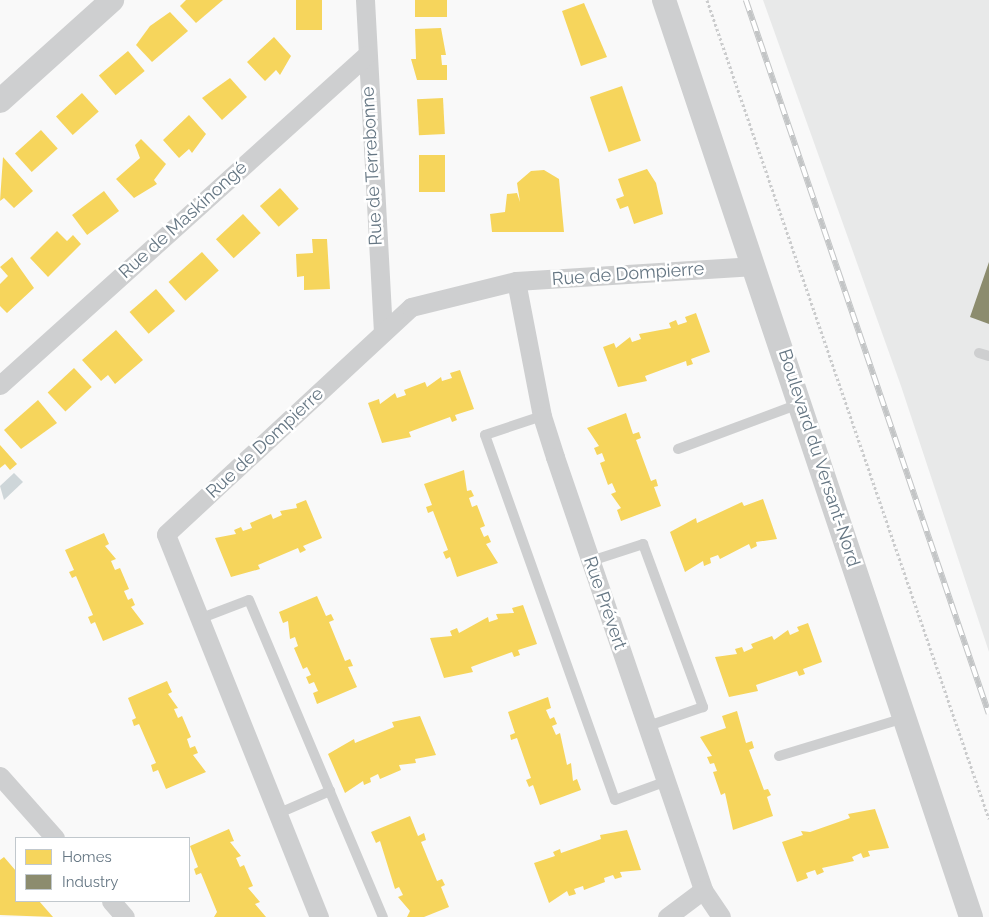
<!DOCTYPE html>
<meta charset="utf-8">
<style>
body{margin:0}
#map{position:relative;width:989px;height:917px;overflow:hidden;background:#f9f9f9;font-family:Raleway,sans-serif}
div>[style]{position:absolute}
.built>*{inset:0;background:#e8e9e9}
.water>*{inset:0;background:#ced6d9}
.homes>*{inset:0;background:#f6d55c;transform-origin:0 0}
.industry>*{inset:0;background:#8c8c6e}
.path>*{height:3px;margin-top:-1.5px;transform-origin:0;background:repeating-linear-gradient(90deg,#cbcccd 0 2.5px,transparent 0 5px)}
.service>*{height:10px;margin:-5px;padding:0 5px;transform-origin:5px;border-radius:5px;background:#cecfd0}
.minor>*{height:19px;margin:-9.5px;padding:0 9.5px;transform-origin:9.5px;border-radius:9.5px;background:#cecfd0}
.tertiary>*{height:24px;margin:-12px;padding:0 12px;transform-origin:12px;border-radius:12px;background:#cecfd0}
.rail>*{height:5.5px;margin-top:-2.75px;transform-origin:0;background:repeating-linear-gradient(90deg,#fff 0 11px,#c3c5c6 0 22px);box-sizing:border-box;border-block:1px solid #c3c5c6}
span{translate:-50% -50%;white-space:nowrap;text-align:center;line-height:1.15;-webkit-text-stroke:5px #fff;paint-order:stroke}
.street-label{font-size:18px;color:#657683}
.legend{position:absolute;left:15px;top:837px;width:175px;height:65px;box-sizing:border-box;background:#fff;border:1px solid #c1c8cd;margin:0;padding:6px 9px;list-style:none;font-size:15px;color:#657683}
.legend li{display:flex;align-items:center;gap:10px;height:25px}
.legend b{width:25px;border:1px solid #c1c8cd}
</style>
<div id="map">
<div class="built">
<div style="clip-path:polygon(763px 0,989px 0,989px 652px,901px 386px)"></div>
</div>
<div class="water">
<div style="clip-path:polygon(14px 473px,23px 482px,4px 500px,0 486px)"></div>
</div>
<div class="homes">
<div style="clip-path:polygon(186px 0,223px 0,196px 23px,180px 6px)"></div>
<div style="left:296px;top:0;width:26px;height:30px"></div>
<div style="left:415px;top:0;width:32px;height:17px"></div>
<div style="clip-path:polygon(584px 3px,607px 57px,581px 66px,562px 11px)"></div>
<div style="clip-path:polygon(170px 12px,188px 31px,152px 62px,136px 45px,150px 26px)"></div>
<div style="clip-path:polygon(441px 28px,446px 55px,441px 55px,442px 65px,447px 65px,447px 80px,417px 80px,411px 59px,416px 59px,415px 29px)"></div>
<div style="clip-path:polygon(274px 37px,291px 56px,280px 75px,276px 70px,265px 81px,247px 62px)"></div>
<div style="left:128px;top:51px;width:26px;height:38px;rotate:50deg"></div>
<div style="clip-path:polygon(230px 78px,247px 97px,222px 120px,202px 98px)"></div>
<div style="left:622px;top:86px;width:58px;height:34px;rotate:71deg"></div>
<div style="left:82px;top:93px;width:25px;height:35px;rotate:48deg"></div>
<div style="left:443px;top:98px;width:36px;height:26px;rotate:87deg"></div>
<div style="clip-path:polygon(189px 115px,206px 134px,192px 153px,189px 149px,179px 158px,163px 140px)"></div>
<div style="left:41px;top:130px;width:25px;height:35px;rotate:48deg"></div>
<div style="clip-path:polygon(141px 139px,166px 164px,154px 180px,157px 184px,134px 198px,116px 179px,140px 158px,135px 145px)"></div>
<div style="left:419px;top:155px;width:26px;height:37px"></div>
<div style="clip-path:polygon(3px 157px,33px 191px,14px 208px,4px 198px,0 201px)"></div>
<div style="clip-path:polygon(647px 169px,656px 183px,663px 214px,634px 224px,628px 206px,620px 209px,616px 199px,624px 196px,618px 179px)"></div>
<div style="clip-path:polygon(544px 170px,559px 179px,564px 232px,492px 232px,490px 214px,505px 212px,507px 194px,517px 193px,520px 202px,517px 183px,531px 171px)"></div>
<div style="left:280px;top:188px;width:28px;height:27px;rotate:48deg"></div>
<div style="left:104px;top:191px;width:25px;height:40px;rotate:53deg"></div>
<div style="left:243px;top:214px;width:26px;height:37px;rotate:47deg"></div>
<div style="clip-path:polygon(57px 231px,67px 241px,73px 235px,81px 244px,48px 277px,30px 258px)"></div>
<div style="clip-path:polygon(312px 239px,327px 239px,330px 289px,304px 290px,304px 276px,297px 277px,296px 254px,313px 253px)"></div>
<div style="left:202px;top:252px;width:25px;height:45px;rotate:48deg"></div>
<div style="clip-path:polygon(12px 257px,34px 288px,7px 313px,0 306px,0 284px,8px 276px,0 267px)"></div>
<div style="left:156px;top:289px;width:29px;height:35px;rotate:49deg"></div>
<div style="clip-path:polygon(696px 313px,710px 352px,691px 359px,693px 364px,687px 366px,686px 361px,645px 376px,647px 381px,618px 387px,603px 347px,614px 343px,616px 348px,630px 337px,632px 342px,641px 339px,639px 334px,671px 328px,669px 323px,676px 320px,678px 325px,687px 322px,685px 317px)"></div>
<div style="clip-path:polygon(116px 330px,143px 360px,115px 384px,108px 375px,101px 381px,82px 360px)"></div>
<div style="left:74px;top:368px;width:26px;height:36px;rotate:47deg"></div>
<div style="clip-path:polygon(460px 370px,474px 409px,455px 415px,457px 420px,452px 422px,450px 417px,409px 432px,411px 437px,382px 443px,368px 403px,379px 399px,380px 404px,395px 393px,397px 398px,406px 395px,404px 390px,425px 382px,427px 387px,441px 377px,442px 381px,452px 378px,450px 373px)"></div>
<div style="clip-path:polygon(38px 400px,57px 423px,21px 449px,4px 430px)"></div>
<div style="clip-path:polygon(626px 413px,633px 434px,639px 432px,641px 438px,636px 440px,651px 481px,656px 479px,658px 486px,654px 487px,661px 506px,621px 521px,617px 510px,621px 508px,611px 494px,616px 492px,612px 483px,608px 485px,600px 463px,605px 461px,602px 453px,597px 455px,594px 448px,599px 446px,587px 428px)"></div>
<div style="clip-path:polygon(0 445px,17px 464px,10px 470px,5px 464px,0 468px)"></div>
<div style="clip-path:polygon(464px 470px,467px 491px,471px 490px,474px 496px,469px 498px,472px 507px,477px 505px,485px 526px,480px 528px,484px 537px,488px 535px,491px 542px,486px 544px,498px 563px,457px 577px,450px 557px,446px 559px,443px 552px,448px 550px,433px 511px,428px 513px,426px 507px,432px 505px,424px 484px)"></div>
<div style="clip-path:polygon(763px 499px,777px 539px,756px 542px,757px 546px,751px 549px,749px 544px,720px 559px,718px 555px,710px 558px,711px 563px,704px 566px,703px 561px,685px 572px,670px 532px,696px 518px,697px 523px,742px 502px,744px 506px)"></div>
<div style="clip-path:polygon(306px 500px,322px 538px,303px 546px,306px 550px,300px 553px,298px 548px,258px 565px,260px 569px,231px 577px,215px 538px,236px 534px,234px 530px,241px 527px,243px 531px,252px 528px,250px 523px,271px 514px,273px 519px,282px 515px,280px 511px,297px 508px,296px 504px)"></div>
<div style="clip-path:polygon(104px 533px,109px 544px,105px 546px,116px 559px,111px 561px,115px 570px,120px 568px,129px 589px,124px 591px,128px 600px,132px 598px,135px 605px,131px 607px,144px 624px,103px 641px,95px 622px,91px 624px,88px 617px,93px 615px,76px 576px,72px 578px,69px 572px,74px 570px,65px 550px)"></div>
<div style="clip-path:polygon(317px 596px,326px 616px,331px 614px,334px 620px,329px 622px,345px 661px,350px 659px,353px 666px,348px 667px,357px 687px,317px 704px,313px 693px,318px 691px,314px 682px,309px 684px,306px 677px,311px 675px,307px 667px,303px 669px,294px 648px,298px 646px,295px 637px,290px 639px,288px 621px,283px 623px,279px 612px)"></div>
<div style="clip-path:polygon(523px 605px,537px 644px,518px 650px,520px 655px,514px 657px,512px 652px,471px 667px,473px 672px,444px 678px,430px 638px,452px 636px,450px 631px,457px 628px,459px 633px,488px 617px,489px 622px,498px 619px,496px 614px,514px 613px,512px 608px)"></div>
<div style="clip-path:polygon(808px 623px,822px 662px,803px 669px,805px 674px,799px 676px,797px 671px,756px 685px,758px 691px,729px 697px,715px 657px,737px 654px,735px 649px,742px 647px,744px 652px,753px 648px,751px 644px,772px 636px,774px 640px,788px 630px,790px 635px,799px 631px,797px 627px)"></div>
<div style="clip-path:polygon(167px 681px,172px 692px,168px 694px,178px 708px,174px 709px,178px 718px,182px 716px,191px 737px,187px 739px,190px 748px,195px 746px,198px 753px,193px 755px,206px 772px,166px 789px,158px 770px,153px 772px,151px 765px,156px 763px,139px 724px,134px 726px,132px 720px,136px 718px,128px 698px)"></div>
<div style="clip-path:polygon(548px 697px,551px 708px,546px 710px,550px 719px,554px 717px,557px 724px,552px 726px,556px 735px,560px 733px,567px 765px,571px 763px,573px 781px,577px 779px,581px 790px,540px 805px,533px 785px,529px 787px,526px 780px,531px 778px,517px 738px,511px 740px,510px 735px,515px 733px,508px 712px)"></div>
<div style="clip-path:polygon(737px 711px,746px 743px,752px 741px,754px 748px,749px 750px,764px 790px,768px 789px,771px 795px,767px 797px,773px 816px,733px 830px,725px 793px,721px 795px,713px 772px,717px 771px,714px 763px,710px 764px,707px 757px,712px 756px,700px 737px,726px 728px,722px 716px)"></div>
<div style="clip-path:polygon(420px 716px,436px 755px,415px 759px,416px 763px,399px 765px,401px 770px,380px 779px,378px 774px,370px 778px,371px 782px,364px 785px,363px 781px,345px 793px,328px 754px,354px 739px,355px 743px,394px 727px,392px 722px)"></div>
<div style="clip-path:polygon(875px 809px,889px 848px,868px 851px,870px 856px,863px 858px,861px 853px,852px 857px,854px 861px,822px 868px,824px 872px,817px 875px,815px 870px,806px 873px,808px 878px,797px 882px,782px 842px,803px 835px,801px 831px,810px 832px,850px 818px,848px 814px)"></div>
<div style="clip-path:polygon(410px 816px,418px 836px,424px 833px,426px 840px,421px 842px,437px 881px,442px 879px,445px 885px,441px 887px,449px 907px,424px 917px,407px 917px,410px 911px,398px 897px,403px 895px,399px 887px,395px 889px,380px 841px,376px 843px,371px 832px)"></div>
<div style="clip-path:polygon(229px 829px,234px 841px,230px 842px,241px 856px,236px 858px,240px 867px,244px 865px,253px 886px,248px 888px,260px 902px,255px 904px,266px 917px,214px 917px,217px 912px,201px 873px,196px 875px,194px 869px,198px 867px,190px 846px)"></div>
<div style="clip-path:polygon(627px 830px,641px 870px,620px 872px,622px 877px,615px 879px,613px 875px,604px 878px,605px 882px,584px 890px,583px 886px,574px 889px,576px 894px,569px 896px,567px 891px,549px 903px,534px 863px,555px 856px,553px 852px,560px 849px,561px 853px,601px 839px,600px 835px)"></div>
<div style="clip-path:polygon(4px 857px,16px 871px,16px 901px,39px 901px,53px 917px,0 915px,0 860px)"></div>
</div>
<div class="industry">
<div style="clip-path:polygon(989px 262px,989px 324px,970px 317px)"></div>
</div>
<div class="path">
<div style="left:707px;top:0;width:866px;rotate:71deg"></div>
</div>
<div class="service">
<div style="left:979px;top:353px;width:10px;rotate:17deg"></div>
<div style="left:542px;top:416px;width:60px;rotate:161.6deg"></div>
<div style="left:485px;top:435px;width:387px;rotate:70.4deg"></div>
<div style="left:615px;top:800px;width:55px;rotate:-20.1deg"></div>
<div style="left:678px;top:449px;width:129px;rotate:-20.4deg"></div>
<div style="left:591px;top:561px;width:55px;rotate:-18.1deg"></div>
<div style="left:643px;top:544px;width:174px;rotate:69.8deg"></div>
<div style="left:703px;top:707px;width:58px;rotate:160.9deg"></div>
<div style="left:199px;top:619px;width:53px;rotate:-20.8deg"></div>
<div style="left:249px;top:600px;width:344px;rotate:67.1deg"></div>
<div style="left:779px;top:756px;width:131px;rotate:-16.9deg"></div>
<div style="left:277px;top:814px;width:58px;rotate:-23.5deg"></div>
</div>
<div class="minor">
<div style="left:365px;top:0;width:331px;rotate:86.9deg"></div>
<div style="left:516px;top:281px;width:137px;rotate:79.1deg"></div>
<div style="left:542px;top:416px;width:43px;rotate:72.4deg"></div>
<div style="left:555px;top:457px;width:458px;rotate:71.1deg"></div>
<div style="left:703px;top:890px;width:32px;rotate:56deg"></div>
<div style="left:0;top:385px;width:493px;rotate:-42deg"></div>
<div style="left:0;top:776px;width:83px;rotate:48.4deg"></div>
<div style="left:111px;top:901px;width:21px;rotate:49deg"></div>
<div style="left:319px;top:917px;width:412px;rotate:-111.8deg"></div>
<div style="left:166px;top:534px;width:334px;rotate:-42.8deg"></div>
<div style="left:411px;top:307px;width:108px;rotate:-13.9deg"></div>
<div style="left:516px;top:281px;width:239px;rotate:-3.6deg"></div>
<div style="left:667px;top:917px;width:45px;rotate:-36.9deg"></div>
</div>
<div class="tertiary">
<div style="left:664px;top:0;width:967px;rotate:71.49deg"></div>
<div style="left:0;top:101px;width:151px;rotate:-42deg"></div>
</div>
<div class="rail">
<div style="left:746px;top:0;width:754px;rotate:71.2deg"></div>
</div>
<div class="street-label">
<span style="left:372px;top:166px;rotate:-93deg">Rue de Terrebonne</span>
<span style="left:183px;top:220px;rotate:-42deg">Rue de Maskinongé</span>
<span style="left:628px;top:274px;rotate:-4deg">Rue de Dompierre</span>
<span style="left:265px;top:443px;rotate:-43deg">Rue de Dompierre</span>
<span style="left:819px;top:458px;rotate:72deg">Boulevard du Versant-Nord</span>
<span style="left:605px;top:603px;rotate:71deg">Rue Prévert</span>
</div>
<ul class="legend">
<li><b style="height:14px;background:#f6d55c"></b>Homes</li>
<li><b style="height:14px;background:#8c8c6e"></b>Industry</li>
</ul>
</div>
